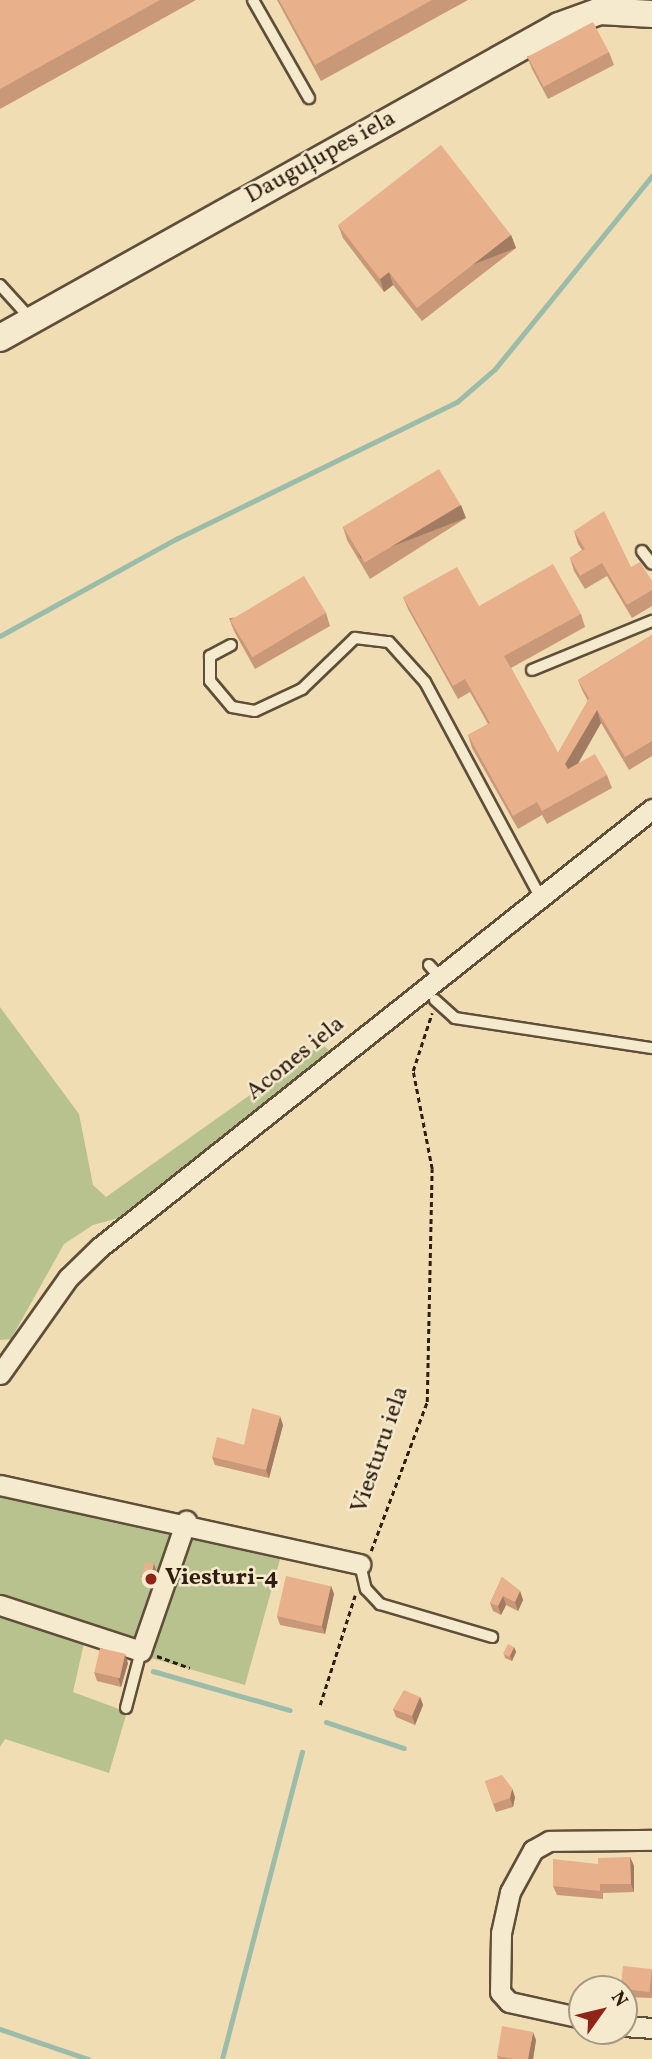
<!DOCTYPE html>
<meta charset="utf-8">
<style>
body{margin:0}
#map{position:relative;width:652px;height:2059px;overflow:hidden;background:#f0ddb4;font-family:Vollkorn,serif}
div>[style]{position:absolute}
.green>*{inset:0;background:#b7c28f}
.stream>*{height:4.5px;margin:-2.25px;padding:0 2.25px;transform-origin:2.25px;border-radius:2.25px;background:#9bbca9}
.path>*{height:2.5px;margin-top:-1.25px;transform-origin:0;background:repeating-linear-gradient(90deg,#2f1e0f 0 5px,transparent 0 8.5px)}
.roads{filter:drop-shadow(2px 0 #5f4e38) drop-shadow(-2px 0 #5f4e38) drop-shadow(0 2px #5f4e38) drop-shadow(0 -2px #5f4e38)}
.lane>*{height:10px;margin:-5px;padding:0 5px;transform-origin:5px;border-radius:5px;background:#f5e9ce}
.street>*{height:19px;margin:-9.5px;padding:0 9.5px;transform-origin:9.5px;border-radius:9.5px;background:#f5e9ce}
.secondary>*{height:26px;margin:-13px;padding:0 13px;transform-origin:13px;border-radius:13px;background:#f5e9ce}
.wall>*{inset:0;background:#c89878}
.shaded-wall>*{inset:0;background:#a27c62;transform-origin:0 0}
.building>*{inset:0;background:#e8b18c;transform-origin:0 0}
.dots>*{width:19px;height:19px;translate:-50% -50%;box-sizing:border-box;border:4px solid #f5e9ce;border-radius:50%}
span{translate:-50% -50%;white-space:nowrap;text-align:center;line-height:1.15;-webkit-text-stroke:5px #f5e9ce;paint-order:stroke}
.street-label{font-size:24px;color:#2f1e0f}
.poi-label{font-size:24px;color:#2f1e0f;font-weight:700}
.left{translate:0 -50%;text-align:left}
.north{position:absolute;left:568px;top:1975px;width:70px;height:70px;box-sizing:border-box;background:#f5e9ce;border:2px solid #a69882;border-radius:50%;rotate:56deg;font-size:19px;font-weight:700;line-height:28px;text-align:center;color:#2f1e0f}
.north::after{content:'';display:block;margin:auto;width:24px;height:32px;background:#8f2418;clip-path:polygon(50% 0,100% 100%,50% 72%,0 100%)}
</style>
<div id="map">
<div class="green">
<div style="clip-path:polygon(0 1007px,79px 1114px,93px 1185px,106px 1197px,322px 1044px,337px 1058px,133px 1214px,93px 1225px,64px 1244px,11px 1339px,0 1340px)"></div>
<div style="clip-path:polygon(0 1485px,284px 1545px,245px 1685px,85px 1639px,73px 1692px,127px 1712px,109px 1773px,5px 1739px,0 1747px)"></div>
</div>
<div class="stream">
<div style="left:0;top:636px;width:201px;rotate:-28.9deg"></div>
<div style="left:176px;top:539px;width:313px;rotate:-26deg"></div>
<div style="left:457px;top:402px;width:50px;rotate:-41deg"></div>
<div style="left:495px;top:369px;width:249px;rotate:-50.9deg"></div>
<div style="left:153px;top:1671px;width:142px;rotate:15.9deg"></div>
<div style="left:326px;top:1722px;width:82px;rotate:18.4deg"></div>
<div style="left:0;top:2029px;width:93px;rotate:18.8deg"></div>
<div style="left:222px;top:2059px;width:317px;rotate:-75.4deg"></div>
</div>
<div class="path">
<div style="left:371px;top:1551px;width:159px;rotate:-69.4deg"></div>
<div style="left:427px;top:1402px;width:233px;rotate:-88.8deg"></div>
<div style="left:432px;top:1169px;width:100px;rotate:-101deg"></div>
<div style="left:413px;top:1071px;width:61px;rotate:-71.9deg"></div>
<div style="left:157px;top:1656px;width:35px;rotate:20deg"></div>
<div style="left:320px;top:1705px;width:115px;rotate:-72.3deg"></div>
</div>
<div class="roads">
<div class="lane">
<div style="left:253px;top:0;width:113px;rotate:60.3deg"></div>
<div style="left:0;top:285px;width:45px;rotate:47.7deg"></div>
<div style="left:642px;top:551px;width:16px;rotate:52deg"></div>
<div style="left:231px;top:645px;width:24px;rotate:152deg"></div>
<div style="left:210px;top:656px;width:25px;rotate:90deg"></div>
<div style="left:210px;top:681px;width:34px;rotate:50deg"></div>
<div style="left:232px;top:707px;width:23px;rotate:10deg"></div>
<div style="left:255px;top:711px;width:52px;rotate:-25.1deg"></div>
<div style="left:302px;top:689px;width:74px;rotate:-43.9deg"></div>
<div style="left:355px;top:638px;width:34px;rotate:7deg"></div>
<div style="left:389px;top:642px;width:54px;rotate:48deg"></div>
<div style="left:425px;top:682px;width:242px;rotate:61.8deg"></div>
<div style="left:532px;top:670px;width:130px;rotate:-22.2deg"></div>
<div style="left:429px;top:965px;width:13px;rotate:48deg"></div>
<div style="left:435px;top:1000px;width:27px;rotate:42deg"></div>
<div style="left:455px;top:1018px;width:199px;rotate:8.7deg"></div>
<div style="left:360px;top:1564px;width:26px;rotate:77deg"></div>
<div style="left:366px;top:1589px;width:21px;rotate:47deg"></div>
<div style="left:380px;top:1604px;width:117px;rotate:16.4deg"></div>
<div style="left:126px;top:1708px;width:59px;rotate:-75.3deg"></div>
</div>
<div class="street">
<div style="left:0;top:1374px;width:118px;rotate:-54.7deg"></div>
<div style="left:68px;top:1278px;width:45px;rotate:-44.1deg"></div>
<div style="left:100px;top:1247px;width:705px;rotate:-38.43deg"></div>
<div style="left:0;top:1485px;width:369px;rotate:12.4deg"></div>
<div style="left:0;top:1605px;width:148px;rotate:18.1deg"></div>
<div style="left:141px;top:1651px;width:138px;rotate:-70.9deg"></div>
<div style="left:582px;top:2018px;width:75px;rotate:-167.6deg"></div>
<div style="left:509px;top:2002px;width:13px;rotate:-132deg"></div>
<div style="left:500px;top:1992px;width:59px;rotate:-89deg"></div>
<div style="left:501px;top:1933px;width:42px;rotate:-77.6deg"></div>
<div style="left:510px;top:1892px;width:48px;rotate:-61.3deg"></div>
<div style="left:533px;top:1850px;width:18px;rotate:-29deg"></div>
<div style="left:549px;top:1841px;width:103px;rotate:-0.6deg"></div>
<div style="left:624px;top:2026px;width:28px;rotate:4deg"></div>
</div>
<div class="secondary">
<div style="left:0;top:338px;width:640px;rotate:-29.17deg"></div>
<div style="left:559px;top:26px;width:44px;rotate:-20.1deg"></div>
<div style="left:600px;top:11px;width:52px;rotate:3.3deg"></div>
</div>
</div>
<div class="wall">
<div style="clip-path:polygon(0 0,196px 0,0 109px)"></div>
<div style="clip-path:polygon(277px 0,468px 0,321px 81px)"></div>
<div style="clip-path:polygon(609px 52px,614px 65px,548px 99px,532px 69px,527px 56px)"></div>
<div style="clip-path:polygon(338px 225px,511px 235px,516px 248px,422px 321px,393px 285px,384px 292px,343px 238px)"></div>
<div style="clip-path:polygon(466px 518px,370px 579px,347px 540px,343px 527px)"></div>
<div style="clip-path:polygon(574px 531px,652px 581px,652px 606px,632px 618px,607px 576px,585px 589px,574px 571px,570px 558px,582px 550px,578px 544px)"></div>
<div style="clip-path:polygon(403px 597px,479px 606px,581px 614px,585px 627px,511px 668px,558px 753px,588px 701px,583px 692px,578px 680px,652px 635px,652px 756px,629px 770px,601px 723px,578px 764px,607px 775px,612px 788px,547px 824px,542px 815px,518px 829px,472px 748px,468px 735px,488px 724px,470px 692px,458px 699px,408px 609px)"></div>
<div style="clip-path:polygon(326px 613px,330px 626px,255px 669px,234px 631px,229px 618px)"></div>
<div style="clip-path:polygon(283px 1425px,269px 1478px,215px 1465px,212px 1457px,244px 1445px)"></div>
<div style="clip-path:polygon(154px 1564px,157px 1573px,153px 1588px,144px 1585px,141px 1576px)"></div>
<div style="clip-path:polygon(502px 1577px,520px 1591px,523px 1600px,518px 1611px,506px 1605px,501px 1615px,493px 1611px,490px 1603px)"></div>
<div style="clip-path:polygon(331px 1586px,334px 1594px,325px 1634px,280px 1625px,277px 1616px)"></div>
<div style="clip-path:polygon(514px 1647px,516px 1652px,512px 1661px,505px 1658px,504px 1654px)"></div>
<div style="clip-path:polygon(128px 1663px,121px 1687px,97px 1681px,94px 1672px)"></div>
<div style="clip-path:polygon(420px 1697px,423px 1705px,415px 1725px,396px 1717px,393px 1709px)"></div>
<div style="clip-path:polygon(485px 1781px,515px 1797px,513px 1807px,496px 1812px)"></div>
<div style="clip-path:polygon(630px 1857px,634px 1866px,634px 1892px,603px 1893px,603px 1899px,557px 1895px,553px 1886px,598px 1864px)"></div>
<div style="clip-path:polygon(652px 1969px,652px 1998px,625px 1997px,624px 1989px)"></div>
<div style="clip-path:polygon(536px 2040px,533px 2059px,498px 2059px,497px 2056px)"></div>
</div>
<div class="shaded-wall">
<div style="left:511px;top:235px;width:14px;height:119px;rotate:69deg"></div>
<div style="clip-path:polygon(389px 272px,393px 285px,384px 292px,380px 279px)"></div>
<div style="left:461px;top:505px;width:14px;height:113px;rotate:69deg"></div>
<div style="clip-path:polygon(597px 710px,601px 723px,570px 777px,565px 764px)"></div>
<div style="clip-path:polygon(280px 1416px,283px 1425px,269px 1478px,266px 1470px)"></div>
<div style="clip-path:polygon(154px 1564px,157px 1573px,153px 1588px,150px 1579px)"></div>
<div style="clip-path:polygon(331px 1586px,334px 1594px,325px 1634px,322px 1626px)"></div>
<div style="clip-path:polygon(520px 1591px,523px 1600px,518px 1611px,515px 1602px)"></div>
<div style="clip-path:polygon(503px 1596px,506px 1605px,501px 1615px,498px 1606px)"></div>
<div style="clip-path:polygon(514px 1647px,516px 1652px,512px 1661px,510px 1656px)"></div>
<div style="clip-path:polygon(125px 1654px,128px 1663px,121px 1687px,118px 1678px)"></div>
<div style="clip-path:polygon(420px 1697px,423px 1705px,415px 1725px,412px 1716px)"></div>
<div style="clip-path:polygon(512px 1788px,515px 1797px,513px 1807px,510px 1798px)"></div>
<div style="clip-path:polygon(630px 1857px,634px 1866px,634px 1892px,631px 1884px)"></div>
<div style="clip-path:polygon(533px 2032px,536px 2040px,533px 2059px,528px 2059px)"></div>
</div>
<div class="building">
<div style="clip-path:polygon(0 0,160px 0,0 89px)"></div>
<div style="clip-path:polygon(279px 0,432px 0,315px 65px)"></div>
<div style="left:593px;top:22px;width:34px;height:74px;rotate:62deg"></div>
<div style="clip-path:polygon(441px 145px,511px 235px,417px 308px,389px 272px,380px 279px,338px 225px)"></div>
<div style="left:439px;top:469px;width:42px;height:112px;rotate:59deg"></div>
<div style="clip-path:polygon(604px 511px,631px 567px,640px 562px,652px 581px,652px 590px,627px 605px,602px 563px,580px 576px,570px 558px,585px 549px,574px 531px)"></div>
<div style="clip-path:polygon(553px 564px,581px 614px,504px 656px,558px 753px,589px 698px,578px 680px,652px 635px,652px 741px,625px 757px,597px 710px,565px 764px,568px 769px,595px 754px,607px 775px,542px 811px,537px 802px,513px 816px,468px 735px,490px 723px,465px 679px,453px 686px,403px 597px,457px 567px,479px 606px)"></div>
<div style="left:304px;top:576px;width:43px;height:86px;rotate:59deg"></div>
<div style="clip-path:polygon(252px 1408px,280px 1416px,266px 1470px,212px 1457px,217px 1437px,244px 1445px)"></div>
<div style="left:145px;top:1562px;width:9px;height:15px;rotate:13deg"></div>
<div style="left:286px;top:1576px;width:46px;height:41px;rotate:13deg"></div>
<div style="clip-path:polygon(502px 1577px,520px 1591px,515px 1602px,503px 1596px,498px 1606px,490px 1603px)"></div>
<div style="left:508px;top:1644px;width:7px;height:11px;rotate:27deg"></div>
<div style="left:100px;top:1648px;width:26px;height:25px;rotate:13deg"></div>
<div style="clip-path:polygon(404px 1690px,420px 1697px,412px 1716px,393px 1709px)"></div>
<div style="clip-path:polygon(502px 1775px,512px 1788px,510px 1798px,493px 1804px,485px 1781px)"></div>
<div style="clip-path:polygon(630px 1857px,631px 1884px,600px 1884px,600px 1891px,553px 1886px,553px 1859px,598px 1864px,598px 1858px)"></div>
<div style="left:623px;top:1966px;width:29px;height:23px;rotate:6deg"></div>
<div style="clip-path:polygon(502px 2026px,533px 2032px,528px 2059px,515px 2059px,497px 2056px)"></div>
</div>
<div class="dots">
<div style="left:151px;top:1579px;background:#8f2418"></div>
</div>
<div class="street-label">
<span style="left:321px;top:158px;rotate:-29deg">Dauguļupes iela</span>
<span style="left:296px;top:1059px;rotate:-39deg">Acones iela</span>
<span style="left:381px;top:1450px;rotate:-71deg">Viesturu iela</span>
</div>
<div class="poi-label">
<span class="left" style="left:165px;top:1579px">Viesturi-4</span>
</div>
<div class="north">N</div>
</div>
